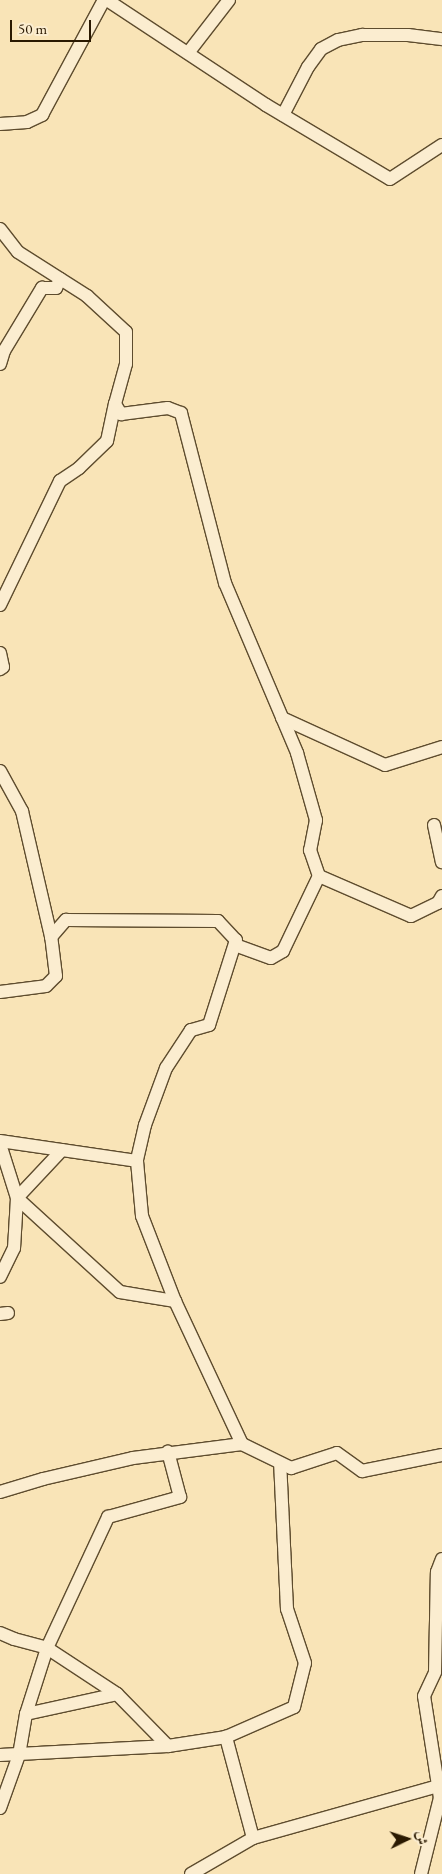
<!DOCTYPE html>
<meta charset="utf-8">
<style>
body{margin:0}
#map{position:relative;width:442px;height:1874px;overflow:hidden;background:#f9e4b7;font-family:"EB Garamond",Amiri,serif}
div>[style]{position:absolute}
.roads{filter:drop-shadow(1px 0 #5e4c2e) drop-shadow(-1px 0 #5e4c2e) drop-shadow(0 1px #5e4c2e) drop-shadow(0 -1px #5e4c2e)}
.minor>*{height:12px;margin:-6px;padding:0 6px;transform-origin:6px;border-radius:6px;background:#fbedd0}
span{translate:-50% -50%;white-space:nowrap;text-align:center;line-height:1.15;-webkit-text-stroke:4px #fbedd0;paint-order:stroke}
.north{position:absolute;left:382px;top:1814px;width:50px;height:50px;-webkit-text-stroke:4px #fbedd0;paint-order:stroke;rotate:86deg;font-size:14px;font-weight:700;line-height:20px;text-align:center;color:#2a1901}
.north::after{content:'';display:block;margin:auto;width:18px;height:22px;background:#2a1901;clip-path:polygon(50% 0,100% 100%,50% 72%,0 100%)}
.scale{position:absolute;left:10px;top:20px;width:81px;height:22px;box-sizing:border-box;border:2px solid #2a1901;border-top:0;padding-left:6px;font-size:15px;line-height:18px;white-space:nowrap;color:#2a1901;-webkit-text-stroke:4px #fbedd0;paint-order:stroke}
</style>
<div id="map">
<div class="roads">
<div class="minor">
<div style="left:107px;top:0;width:191px;rotate:33.4deg"></div>
<div style="left:266px;top:105px;width:144px;rotate:30.8deg"></div>
<div style="left:390px;top:179px;width:62px;rotate:-33.2deg"></div>
<div style="left:188px;top:53px;width:67px;rotate:-52.3deg"></div>
<div style="left:283px;top:115px;width:54px;rotate:-62.5deg"></div>
<div style="left:308px;top:67px;width:22px;rotate:-54deg"></div>
<div style="left:321px;top:49px;width:19px;rotate:-28deg"></div>
<div style="left:338px;top:40px;width:25px;rotate:-12deg"></div>
<div style="left:362px;top:35px;width:46px"></div>
<div style="left:408px;top:35px;width:34px;rotate:7deg"></div>
<div style="left:0;top:124px;width:27px;rotate:-4deg"></div>
<div style="left:27px;top:122px;width:17px;rotate:-25deg"></div>
<div style="left:42px;top:115px;width:131px;rotate:-61.7deg"></div>
<div style="left:0;top:229px;width:29px;rotate:52deg"></div>
<div style="left:18px;top:252px;width:82px;rotate:32.5deg"></div>
<div style="left:87px;top:296px;width:53px;rotate:42.7deg"></div>
<div style="left:126px;top:332px;width:32px;rotate:90deg"></div>
<div style="left:126px;top:364px;width:41px;rotate:105.4deg"></div>
<div style="left:115px;top:404px;width:12px;rotate:59deg"></div>
<div style="left:121px;top:414px;width:47px;rotate:-7.3deg"></div>
<div style="left:168px;top:408px;width:14px;rotate:21deg"></div>
<div style="left:181px;top:413px;width:176px;rotate:75.5deg"></div>
<div style="left:225px;top:583px;width:185px;rotate:67deg"></div>
<div style="left:297px;top:753px;width:70px;rotate:74.2deg"></div>
<div style="left:316px;top:820px;width:31px;rotate:101deg"></div>
<div style="left:310px;top:850px;width:28px;rotate:71deg"></div>
<div style="left:0;top:364px;width:14px;rotate:-73deg"></div>
<div style="left:4px;top:351px;width:74px;rotate:-58.9deg"></div>
<div style="left:42px;top:288px;width:14px"></div>
<div style="left:56px;top:288px;width:10px;rotate:-66deg"></div>
<div style="left:0;top:605px;width:138px;rotate:-64.2deg"></div>
<div style="left:60px;top:481px;width:23px;rotate:-34deg"></div>
<div style="left:79px;top:468px;width:39px;rotate:-44deg"></div>
<div style="left:107px;top:441px;width:38px;rotate:-78deg"></div>
<div style="left:0;top:653px;width:14px;rotate:78deg"></div>
<div style="left:3px;top:667px;width:4px;rotate:146deg"></div>
<div style="left:282px;top:718px;width:113px;rotate:24.5deg"></div>
<div style="left:385px;top:765px;width:60px;rotate:-17.5deg"></div>
<div style="left:0;top:771px;width:46px;rotate:61.2deg"></div>
<div style="left:22px;top:811px;width:129px;rotate:77deg"></div>
<div style="left:434px;top:825px;width:38px;rotate:78deg"></div>
<div style="left:235px;top:945px;width:38px;rotate:20deg"></div>
<div style="left:271px;top:958px;width:14px;rotate:-30deg"></div>
<div style="left:283px;top:951px;width:83px;rotate:-64.4deg"></div>
<div style="left:319px;top:876px;width:100px;rotate:23.5deg"></div>
<div style="left:411px;top:916px;width:30px;rotate:-26deg"></div>
<div style="left:438px;top:903px;width:8px;rotate:-60deg"></div>
<div style="left:0;top:992px;width:46px;rotate:-7.4deg"></div>
<div style="left:46px;top:986px;width:14px;rotate:-45deg"></div>
<div style="left:56px;top:976px;width:39px;rotate:-97deg"></div>
<div style="left:51px;top:937px;width:23px;rotate:-49deg"></div>
<div style="left:66px;top:920px;width:152px;rotate:0.4deg"></div>
<div style="left:218px;top:921px;width:26px;rotate:47deg"></div>
<div style="left:236px;top:940px;width:89px;rotate:107.6deg"></div>
<div style="left:209px;top:1025px;width:19px;rotate:164deg"></div>
<div style="left:191px;top:1030px;width:45px;rotate:123.3deg"></div>
<div style="left:166px;top:1068px;width:61px;rotate:110.2deg"></div>
<div style="left:145px;top:1125px;width:37px;rotate:103deg"></div>
<div style="left:137px;top:1161px;width:55px;rotate:84.8deg"></div>
<div style="left:142px;top:1216px;width:91px;rotate:68.8deg"></div>
<div style="left:175px;top:1301px;width:158px;rotate:64.9deg"></div>
<div style="left:242px;top:1444px;width:55px;rotate:26.1deg"></div>
<div style="left:291px;top:1468px;width:48px;rotate:-18.1deg"></div>
<div style="left:337px;top:1453px;width:31px;rotate:36deg"></div>
<div style="left:362px;top:1471px;width:82px;rotate:-11.3deg"></div>
<div style="left:0;top:1141px;width:138px;rotate:8.3deg"></div>
<div style="left:0;top:1144px;width:57px;rotate:72.5deg"></div>
<div style="left:17px;top:1198px;width:50px;rotate:93.4deg"></div>
<div style="left:14px;top:1248px;width:32px;rotate:116deg"></div>
<div style="left:62px;top:1150px;width:66px;rotate:133.2deg"></div>
<div style="left:17px;top:1198px;width:139px;rotate:42.4deg"></div>
<div style="left:120px;top:1292px;width:56px;rotate:9.3deg"></div>
<div style="left:0;top:1314px;width:8px;rotate:-7deg"></div>
<div style="left:0;top:1492px;width:45px;rotate:-16.8deg"></div>
<div style="left:43px;top:1479px;width:92px;rotate:-13.1deg"></div>
<div style="left:133px;top:1458px;width:110px;rotate:-7.3deg"></div>
<div style="left:0;top:1633px;width:15px;rotate:23deg"></div>
<div style="left:14px;top:1639px;width:34px;rotate:15deg"></div>
<div style="left:47px;top:1648px;width:84px;rotate:33.3deg"></div>
<div style="left:117px;top:1694px;width:73px;rotate:45.6deg"></div>
<div style="left:26px;top:1714px;width:93px;rotate:-12.4deg"></div>
<div style="left:0;top:1755px;width:168px;rotate:-3.1deg"></div>
<div style="left:168px;top:1746px;width:59px;rotate:-8.8deg"></div>
<div style="left:0;top:1808px;width:56px;rotate:-70.3deg"></div>
<div style="left:19px;top:1755px;width:42px;rotate:-80.3deg"></div>
<div style="left:26px;top:1714px;width:69px;rotate:-72.3deg"></div>
<div style="left:47px;top:1648px;width:145px;rotate:-65deg"></div>
<div style="left:108px;top:1517px;width:75px;rotate:-15.5deg"></div>
<div style="left:180px;top:1497px;width:47px;rotate:-104.9deg"></div>
<div style="left:253px;top:1838px;width:105px;rotate:-105deg"></div>
<div style="left:226px;top:1737px;width:74px;rotate:-23.8deg"></div>
<div style="left:294px;top:1707px;width:45px;rotate:-76deg"></div>
<div style="left:305px;top:1663px;width:57px;rotate:-108.4deg"></div>
<div style="left:287px;top:1609px;width:146px;rotate:-92.7deg"></div>
<div style="left:191px;top:1874px;width:72px;rotate:-30.1deg"></div>
<div style="left:253px;top:1838px;width:196px;rotate:-15.7deg"></div>
<div style="left:421px;top:1874px;width:78px;rotate:-76deg"></div>
<div style="left:440px;top:1798px;width:103px;rotate:-98.9deg"></div>
<div style="left:424px;top:1696px;width:26px;rotate:-65deg"></div>
<div style="left:435px;top:1672px;width:100px;rotate:-88.9deg"></div>
<div style="left:437px;top:1572px;width:14px;rotate:-69deg"></div>
</div>
</div>
<div class="north">ش</div>
<div class="scale">50 m</div>
</div>
